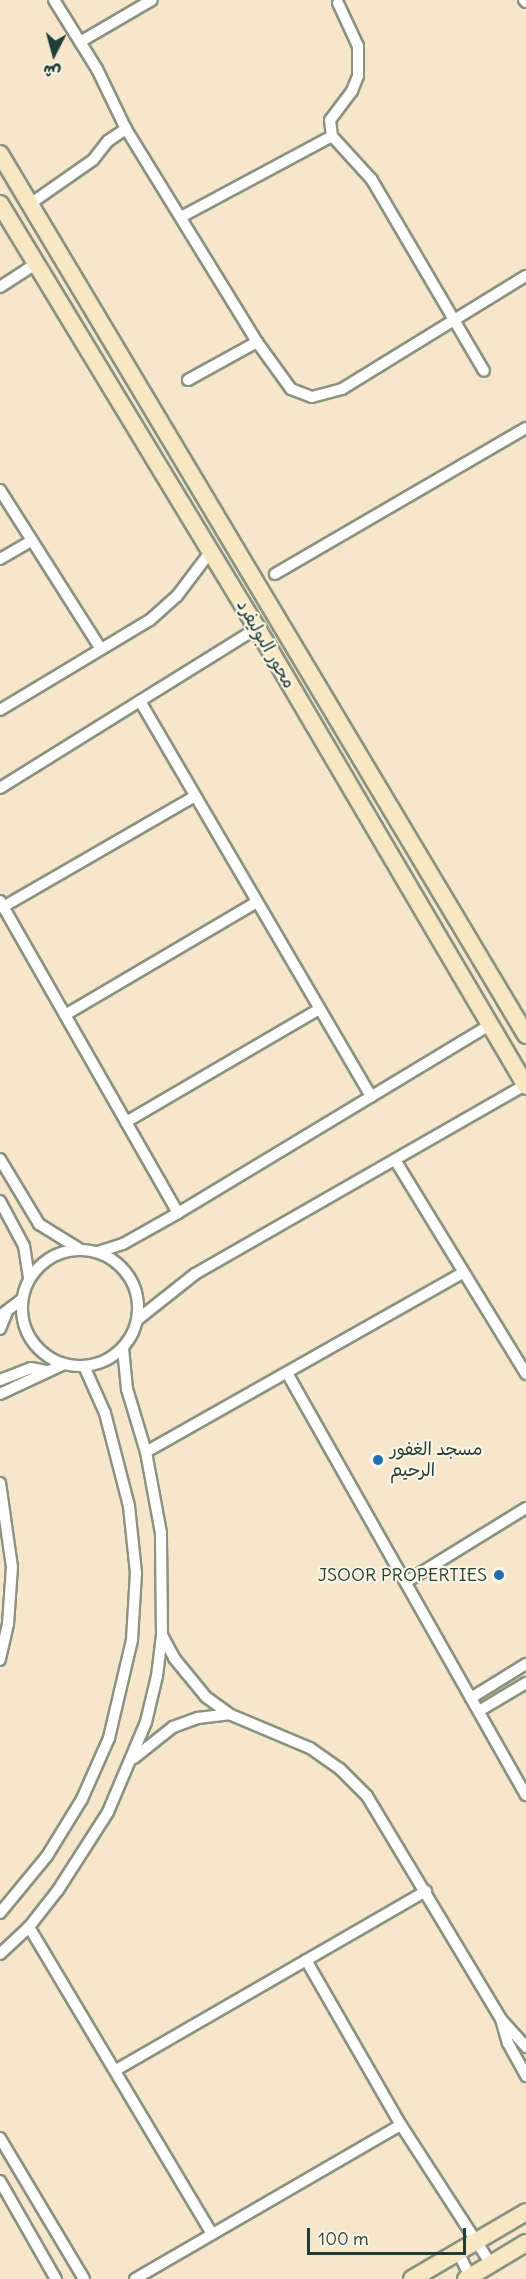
<!DOCTYPE html>
<meta charset="utf-8">
<style>
body{margin:0}
#map{position:relative;width:526px;height:2279px;overflow:hidden;background:#f5e6cc;font-family:Delius,"Playpen Sans Arabic",sans-serif}
div>[style]{position:absolute}
.roads{filter:drop-shadow(2px 0 #8a9280) drop-shadow(-2px 0 #8a9280) drop-shadow(0 2px #8a9280) drop-shadow(0 -2px #8a9280)}
.street>*{height:10px;margin:-5px;padding:0 5px;transform-origin:5px;border-radius:5px;background:#fff}
.street>.ring{margin:-5px;padding:0;box-sizing:content-box;background:none;border:10px solid #fff;border-radius:50%}
.secondary>*{height:16px;margin:-8px;padding:0 8px;transform-origin:8px;border-radius:8px;background:#f7e8c3}
.dots>*{width:16px;height:16px;translate:-50% -50%;box-sizing:border-box;border:3px solid #fcf5e5;border-radius:50%}
span{translate:-50% -50%;white-space:nowrap;text-align:center;line-height:1.15;-webkit-text-stroke:4.5px #fcf5e5;paint-order:stroke}
.street-label{font-size:18px;color:#1f3d34}
.poi-label{font-size:18px;color:#1f3d34}
.left{translate:0 -50%;text-align:left}
.right{translate:-100% -50%;text-align:right}
.north{position:absolute;left:24px;top:24px;width:60px;height:60px;-webkit-text-stroke:4px #fcf5e5;paint-order:stroke;rotate:186deg;font-size:16px;font-weight:700;line-height:24px;text-align:center;color:#1f3d34}
.north::after{content:'';display:block;margin:auto;width:21px;height:27px;background:#1f3d34;clip-path:polygon(50% 0,100% 100%,50% 72%,0 100%)}
.scale{position:absolute;left:307px;top:2228px;width:159px;height:27px;box-sizing:border-box;border:3px solid #1f3d34;border-top:0;padding-left:8px;font-size:18px;line-height:21px;white-space:nowrap;color:#1f3d34;-webkit-text-stroke:4px #fcf5e5;paint-order:stroke}
</style>
<div id="map">
<div class="roads">
<div class="street">
<div style="left:54px;top:0;width:81px;rotate:58.1deg"></div>
<div style="left:97px;top:69px;width:67px;rotate:64.2deg"></div>
<div style="left:126px;top:129px;width:250px;rotate:58.4deg"></div>
<div style="left:257px;top:342px;width:58px;rotate:54.1deg"></div>
<div style="left:291px;top:389px;width:22px;rotate:21deg"></div>
<div style="left:312px;top:397px;width:31px;rotate:-15deg"></div>
<div style="left:342px;top:389px;width:216px;rotate:-31.6deg"></div>
<div style="left:524px;top:0;width:3px;rotate:45deg"></div>
<div style="left:338px;top:3px;width:47px;rotate:65.1deg"></div>
<div style="left:358px;top:46px;width:30px;rotate:90deg"></div>
<div style="left:358px;top:76px;width:16px;rotate:112deg"></div>
<div style="left:352px;top:91px;width:36px;rotate:127deg"></div>
<div style="left:330px;top:120px;width:16px;rotate:83deg"></div>
<div style="left:332px;top:136px;width:59px;rotate:47.7deg"></div>
<div style="left:372px;top:180px;width:221px;rotate:59.6deg"></div>
<div style="left:80px;top:42px;width:83px;rotate:-30.3deg"></div>
<div style="left:30px;top:204px;width:77px;rotate:-34.9deg"></div>
<div style="left:93px;top:160px;width:24px;rotate:-52deg"></div>
<div style="left:108px;top:141px;width:22px;rotate:-34deg"></div>
<div style="left:181px;top:217px;width:171px;rotate:-28.2deg"></div>
<div style="left:0;top:287px;width:40px;rotate:-32.9deg"></div>
<div style="left:188px;top:380px;width:79px;rotate:-28.8deg"></div>
<div style="left:0;top:490px;width:188px;rotate:57.6deg"></div>
<div style="left:0;top:559px;width:34px;rotate:-30deg"></div>
<div style="left:275px;top:574px;width:290px;rotate:-30.2deg"></div>
<div style="left:140px;top:701px;width:458px;rotate:59.7deg"></div>
<div style="left:0;top:710px;width:175px;rotate:-31deg"></div>
<div style="left:150px;top:620px;width:36px;rotate:-42deg"></div>
<div style="left:177px;top:596px;width:56px;rotate:-52.9deg"></div>
<div style="left:0;top:788px;width:303px;rotate:-31.9deg"></div>
<div style="left:0;top:901px;width:359px;rotate:60.3deg"></div>
<div style="left:3px;top:907px;width:222px;rotate:-30deg"></div>
<div style="left:65px;top:1015px;width:221px;rotate:-30.5deg"></div>
<div style="left:126px;top:1122px;width:222px;rotate:-30.3deg"></div>
<div style="left:0;top:1159px;width:76px;rotate:59deg"></div>
<div style="left:39px;top:1224px;width:49px;rotate:31.8deg"></div>
<div style="left:395px;top:1160px;width:251px;rotate:58.5deg"></div>
<div style="left:0;top:1201px;width:51px;rotate:61.9deg"></div>
<div style="left:24px;top:1246px;width:32px;rotate:81deg"></div>
<div class="ring" style="left:22px;top:1250px;width:106px;height:106px"></div>
<div style="left:98px;top:1252px;width:26px;rotate:-18deg"></div>
<div style="left:123px;top:1244px;width:63px;rotate:-29.4deg"></div>
<div style="left:178px;top:1213px;width:364px;rotate:-31.1deg"></div>
<div style="left:0;top:1316px;width:26px;rotate:-37deg"></div>
<div style="left:137px;top:1320px;width:74px;rotate:-38.4deg"></div>
<div style="left:195px;top:1274px;width:380px;rotate:-29.8deg"></div>
<div style="left:0;top:1329px;width:18px;rotate:-68deg"></div>
<div style="left:287px;top:1373px;width:485px;rotate:60.5deg"></div>
<div style="left:0;top:1380px;width:33px;rotate:-21deg"></div>
<div style="left:31px;top:1368px;width:16px;rotate:11deg"></div>
<div style="left:0;top:1394px;width:71px;rotate:-25.1deg"></div>
<div style="left:146px;top:1452px;width:364px;rotate:-29.5deg"></div>
<div style="left:0;top:1483px;width:85px;rotate:81.9deg"></div>
<div style="left:12px;top:1567px;width:57px;rotate:94deg"></div>
<div style="left:8px;top:1624px;width:37px;rotate:103deg"></div>
<div style="left:406px;top:1582px;width:141px;rotate:-31.7deg"></div>
<div style="left:162px;top:1635px;width:26px;rotate:62deg"></div>
<div style="left:174px;top:1658px;width:50px;rotate:50.6deg"></div>
<div style="left:206px;top:1697px;width:29px;rotate:36deg"></div>
<div style="left:229px;top:1714px;width:88px;rotate:22.8deg"></div>
<div style="left:310px;top:1748px;width:37px;rotate:35deg"></div>
<div style="left:340px;top:1769px;width:38px;rotate:45deg"></div>
<div style="left:367px;top:1796px;width:260px;rotate:59deg"></div>
<div style="left:501px;top:2019px;width:25px;rotate:74deg"></div>
<div style="left:508px;top:2043px;width:38px;rotate:61deg"></div>
<div style="left:471px;top:1698px;width:65px;rotate:-31.7deg"></div>
<div style="left:479px;top:1711px;width:55px;rotate:-30.8deg"></div>
<div style="left:134px;top:1758px;width:50px;rotate:-38.5deg"></div>
<div style="left:173px;top:1727px;width:27px;rotate:-20deg"></div>
<div style="left:198px;top:1718px;width:31px;rotate:-7deg"></div>
<div style="left:0;top:1913px;width:74px;rotate:-50.5deg"></div>
<div style="left:47px;top:1856px;width:67px;rotate:-58.4deg"></div>
<div style="left:82px;top:1799px;width:67px;rotate:-66.1deg"></div>
<div style="left:109px;top:1738px;width:101px;rotate:-76.8deg"></div>
<div style="left:132px;top:1640px;width:67px;rotate:-86.6deg"></div>
<div style="left:136px;top:1573px;width:67px;rotate:-96deg"></div>
<div style="left:129px;top:1506px;width:96px;rotate:-104.5deg"></div>
<div style="left:105px;top:1413px;width:51px;rotate:-114.1deg"></div>
<div style="left:29px;top:1927px;width:357px;rotate:59.2deg"></div>
<div style="left:0;top:1954px;width:40px;rotate:-43deg"></div>
<div style="left:29px;top:1927px;width:47px;rotate:-51.9deg"></div>
<div style="left:58px;top:1890px;width:93px;rotate:-57.3deg"></div>
<div style="left:108px;top:1812px;width:98px;rotate:-67.1deg"></div>
<div style="left:146px;top:1722px;width:47px;rotate:-76.6deg"></div>
<div style="left:157px;top:1676px;width:41px;rotate:-83deg"></div>
<div style="left:162px;top:1635px;width:102px;rotate:-90.6deg"></div>
<div style="left:161px;top:1533px;width:82px;rotate:-100.5deg"></div>
<div style="left:146px;top:1452px;width:66px;rotate:-106.8deg"></div>
<div style="left:127px;top:1389px;width:41px;rotate:-95.6deg"></div>
<div style="left:306px;top:1960px;width:190px;rotate:60.1deg"></div>
<div style="left:401px;top:2125px;width:166px;rotate:57.1deg"></div>
<div style="left:501px;top:2019px;width:38px;rotate:48deg"></div>
<div style="left:116px;top:2070px;width:358px;rotate:-30deg"></div>
<div style="left:0;top:2138px;width:164px;rotate:59.2deg"></div>
<div style="left:0;top:2181px;width:113px;rotate:60.3deg"></div>
<div style="left:458px;top:2252px;width:30px;rotate:64deg"></div>
<div style="left:135px;top:2279px;width:307px;rotate:-30.1deg"></div>
</div>
<div class="secondary">
<div style="left:0;top:154px;width:1026px;rotate:59.16deg"></div>
<div style="left:0;top:204px;width:496px;rotate:58.8deg"></div>
<div style="left:257px;top:628px;width:531px;rotate:59.57deg"></div>
<div style="left:412px;top:2279px;width:132px;rotate:-30.4deg"></div>
<div style="left:466px;top:2279px;width:70px;rotate:-31deg"></div>
</div>
</div>
<div class="dots">
<div style="left:378px;top:1460px;background:#1f6fb2"></div>
<div style="left:499px;top:1575px;background:#1f6fb2"></div>
</div>
<div class="street-label">
<span style="left:266px;top:644px;rotate:60deg">محور البوليفرد</span>
</div>
<div class="poi-label">
<span class="left" style="left:390px;top:1460px">مسجد الغفور<br>الرحيم</span>
<span class="right" style="left:487px;top:1575px">JSOOR PROPERTIES</span>
</div>
<div class="north">ش</div>
<div class="scale">100 m</div>
</div>
